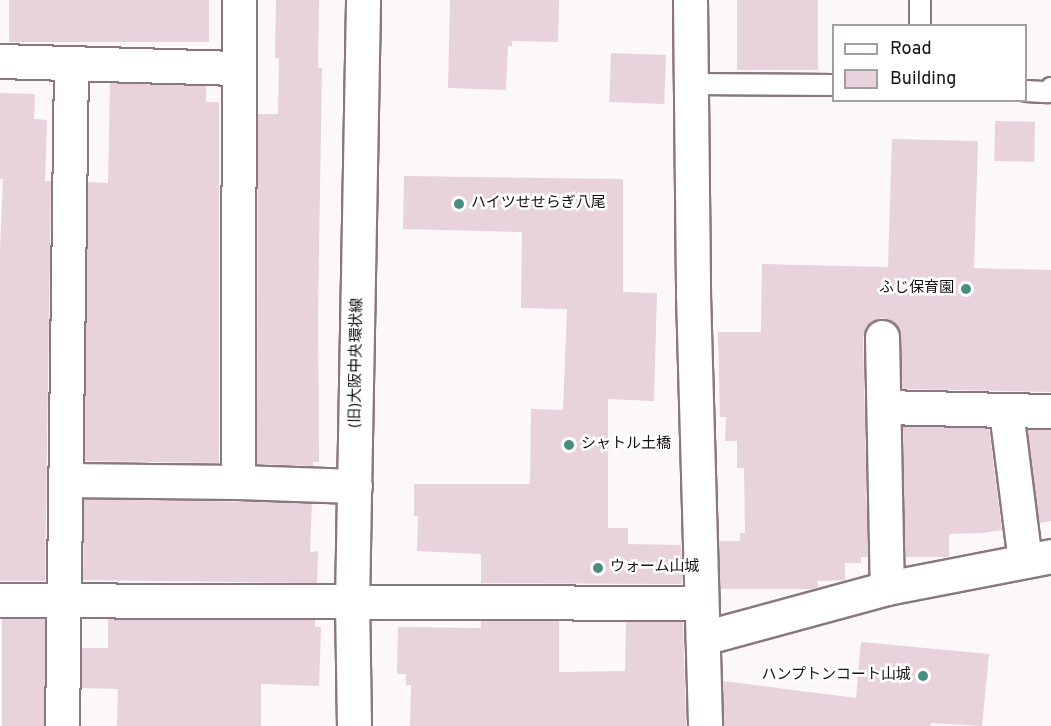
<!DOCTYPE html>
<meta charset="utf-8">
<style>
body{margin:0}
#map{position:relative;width:1051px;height:726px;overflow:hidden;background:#fcf8fa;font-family:Overpass,"Noto Sans JP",sans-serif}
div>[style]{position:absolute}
.building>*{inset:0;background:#e8d2dc;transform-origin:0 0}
.roads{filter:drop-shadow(2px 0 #8b7780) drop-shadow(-2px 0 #8b7780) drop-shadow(0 2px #8b7780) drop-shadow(0 -2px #8b7780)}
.service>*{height:20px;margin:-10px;padding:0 10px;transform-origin:10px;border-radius:10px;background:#fff}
.minor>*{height:33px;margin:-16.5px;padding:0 16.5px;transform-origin:16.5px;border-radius:16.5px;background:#fff}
.tertiary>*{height:33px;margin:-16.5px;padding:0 16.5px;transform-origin:16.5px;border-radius:16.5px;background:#fff}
.dots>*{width:16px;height:16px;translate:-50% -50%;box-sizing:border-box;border:3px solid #fff;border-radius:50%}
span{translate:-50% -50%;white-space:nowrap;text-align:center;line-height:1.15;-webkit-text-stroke:5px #fff;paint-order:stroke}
.poi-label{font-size:15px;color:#181014}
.left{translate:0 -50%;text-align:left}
.right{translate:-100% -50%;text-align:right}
.street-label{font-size:15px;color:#181014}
.legend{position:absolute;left:832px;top:24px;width:195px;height:78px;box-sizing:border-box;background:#fff;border:2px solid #a39fa1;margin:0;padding:8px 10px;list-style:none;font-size:18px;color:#181014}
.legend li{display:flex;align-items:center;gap:12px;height:30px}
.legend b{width:30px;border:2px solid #a39fa1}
</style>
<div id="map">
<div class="building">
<div style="left:9px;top:0;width:200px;height:42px"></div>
<div style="clip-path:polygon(276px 0,319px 0,318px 68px,322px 68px,318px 310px,319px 462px,313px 462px,313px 466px,257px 464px,258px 114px,278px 114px,279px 58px,275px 58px)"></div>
<div style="clip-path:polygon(450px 0,559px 0,558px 42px,512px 41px,512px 46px,508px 46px,506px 90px,448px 88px)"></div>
<div style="left:737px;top:0;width:81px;height:70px"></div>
<div style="left:611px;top:53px;width:55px;height:49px;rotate:2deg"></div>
<div style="clip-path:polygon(110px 83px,206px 86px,206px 102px,219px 102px,219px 463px,84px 461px,88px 182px,108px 183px)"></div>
<div style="clip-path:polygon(0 93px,35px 94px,34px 119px,47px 120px,45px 181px,51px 181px,45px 581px,0 581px,0 249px,3px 179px,0 179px)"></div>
<div style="left:995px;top:121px;width:40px;height:40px;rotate:1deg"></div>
<div style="clip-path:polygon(892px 139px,978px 141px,974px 268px,1051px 270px,1051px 392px,902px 389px,898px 328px,891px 320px,882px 318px,873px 321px,866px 327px,863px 337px,868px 557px,861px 557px,861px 563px,845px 563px,845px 580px,818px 581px,818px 587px,812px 589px,720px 589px,719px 541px,740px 541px,740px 533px,745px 533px,744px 468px,737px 468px,737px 441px,725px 441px,726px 417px,720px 417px,718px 332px,761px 332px,762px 264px,888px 267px)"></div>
<div style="clip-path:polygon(404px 176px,623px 179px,623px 292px,657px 293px,654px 401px,608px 399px,608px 528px,628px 528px,628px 544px,681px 545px,682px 584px,481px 583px,481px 554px,417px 551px,418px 516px,414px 516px,414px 484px,530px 484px,531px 409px,563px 410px,567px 309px,521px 308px,522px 232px,403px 229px)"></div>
<div style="clip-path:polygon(903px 426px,989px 428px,1002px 530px,983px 533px,949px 534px,949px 557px,905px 557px)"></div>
<div style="clip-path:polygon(1027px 429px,1051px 430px,1051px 521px,1039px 523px)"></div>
<div style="clip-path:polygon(84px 499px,312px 503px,310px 552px,318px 551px,317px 583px,83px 580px)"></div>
<div style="left:2px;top:619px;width:43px;height:107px"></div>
<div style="clip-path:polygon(108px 619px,315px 620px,315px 627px,321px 627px,319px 686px,261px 684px,261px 726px,117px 726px,118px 689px,81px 688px,82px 648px,108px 648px)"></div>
<div style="clip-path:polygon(481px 621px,559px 621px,559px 672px,625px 671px,626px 621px,683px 622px,686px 726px,410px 726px,411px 685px,406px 685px,406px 674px,397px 674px,398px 627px,481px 628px)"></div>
<div style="clip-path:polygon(861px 642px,989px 654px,982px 726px,931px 723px,931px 726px,724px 726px,723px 681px,856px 698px)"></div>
</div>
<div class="roads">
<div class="service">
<div style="left:920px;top:26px;width:26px;rotate:-90deg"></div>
<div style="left:691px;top:84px;width:143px;rotate:0.4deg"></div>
<div style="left:1026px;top:91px;width:22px;rotate:3deg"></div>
<div style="left:1048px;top:92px;width:5px;rotate:-53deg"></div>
</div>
<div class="minor">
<div style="left:690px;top:0;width:294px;rotate:89.4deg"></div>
<div style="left:693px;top:294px;width:432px;rotate:88.4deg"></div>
<div style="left:0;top:61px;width:239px;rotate:1.7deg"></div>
<div style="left:882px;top:337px;width:251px;rotate:88.9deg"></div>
<div style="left:884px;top:407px;width:167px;rotate:1.4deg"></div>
<div style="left:1006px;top:411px;width:151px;rotate:82.8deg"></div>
<div style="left:66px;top:480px;width:172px;rotate:0.7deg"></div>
<div style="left:238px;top:482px;width:117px;rotate:2deg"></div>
<div style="left:238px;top:482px;width:482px;rotate:-89.9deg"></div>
<div style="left:0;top:600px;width:700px;rotate:0.25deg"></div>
<div style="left:703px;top:638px;width:191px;rotate:-15.2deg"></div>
<div style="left:887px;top:588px;width:167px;rotate:-11deg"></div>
<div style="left:62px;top:726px;width:663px;rotate:-89.22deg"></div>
</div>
<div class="tertiary">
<div style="left:354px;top:726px;width:123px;rotate:-90.9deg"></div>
<div style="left:352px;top:603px;width:603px;rotate:-88.95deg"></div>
</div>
</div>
<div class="dots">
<div style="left:459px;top:204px;background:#488d81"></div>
<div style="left:966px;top:289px;background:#488d81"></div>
<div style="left:569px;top:445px;background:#488d81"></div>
<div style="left:598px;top:568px;background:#488d81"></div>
<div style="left:923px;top:676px;background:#488d81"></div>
</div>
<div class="poi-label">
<span class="left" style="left:471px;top:204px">ハイツせせらぎ八尾</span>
<span class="right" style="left:954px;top:289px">ふじ保育園</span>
<span class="left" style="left:581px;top:445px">シャトル土橋</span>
<span class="left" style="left:610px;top:568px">ウォーム山城</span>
<span class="right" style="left:911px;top:676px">ハンプトンコート山城</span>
</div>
<div class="street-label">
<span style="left:357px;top:363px;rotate:-89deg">(旧)大阪中央環状線</span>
</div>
<ul class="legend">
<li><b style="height:8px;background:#fff"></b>Road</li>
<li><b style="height:16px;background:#e8d2dc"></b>Building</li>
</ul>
</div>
